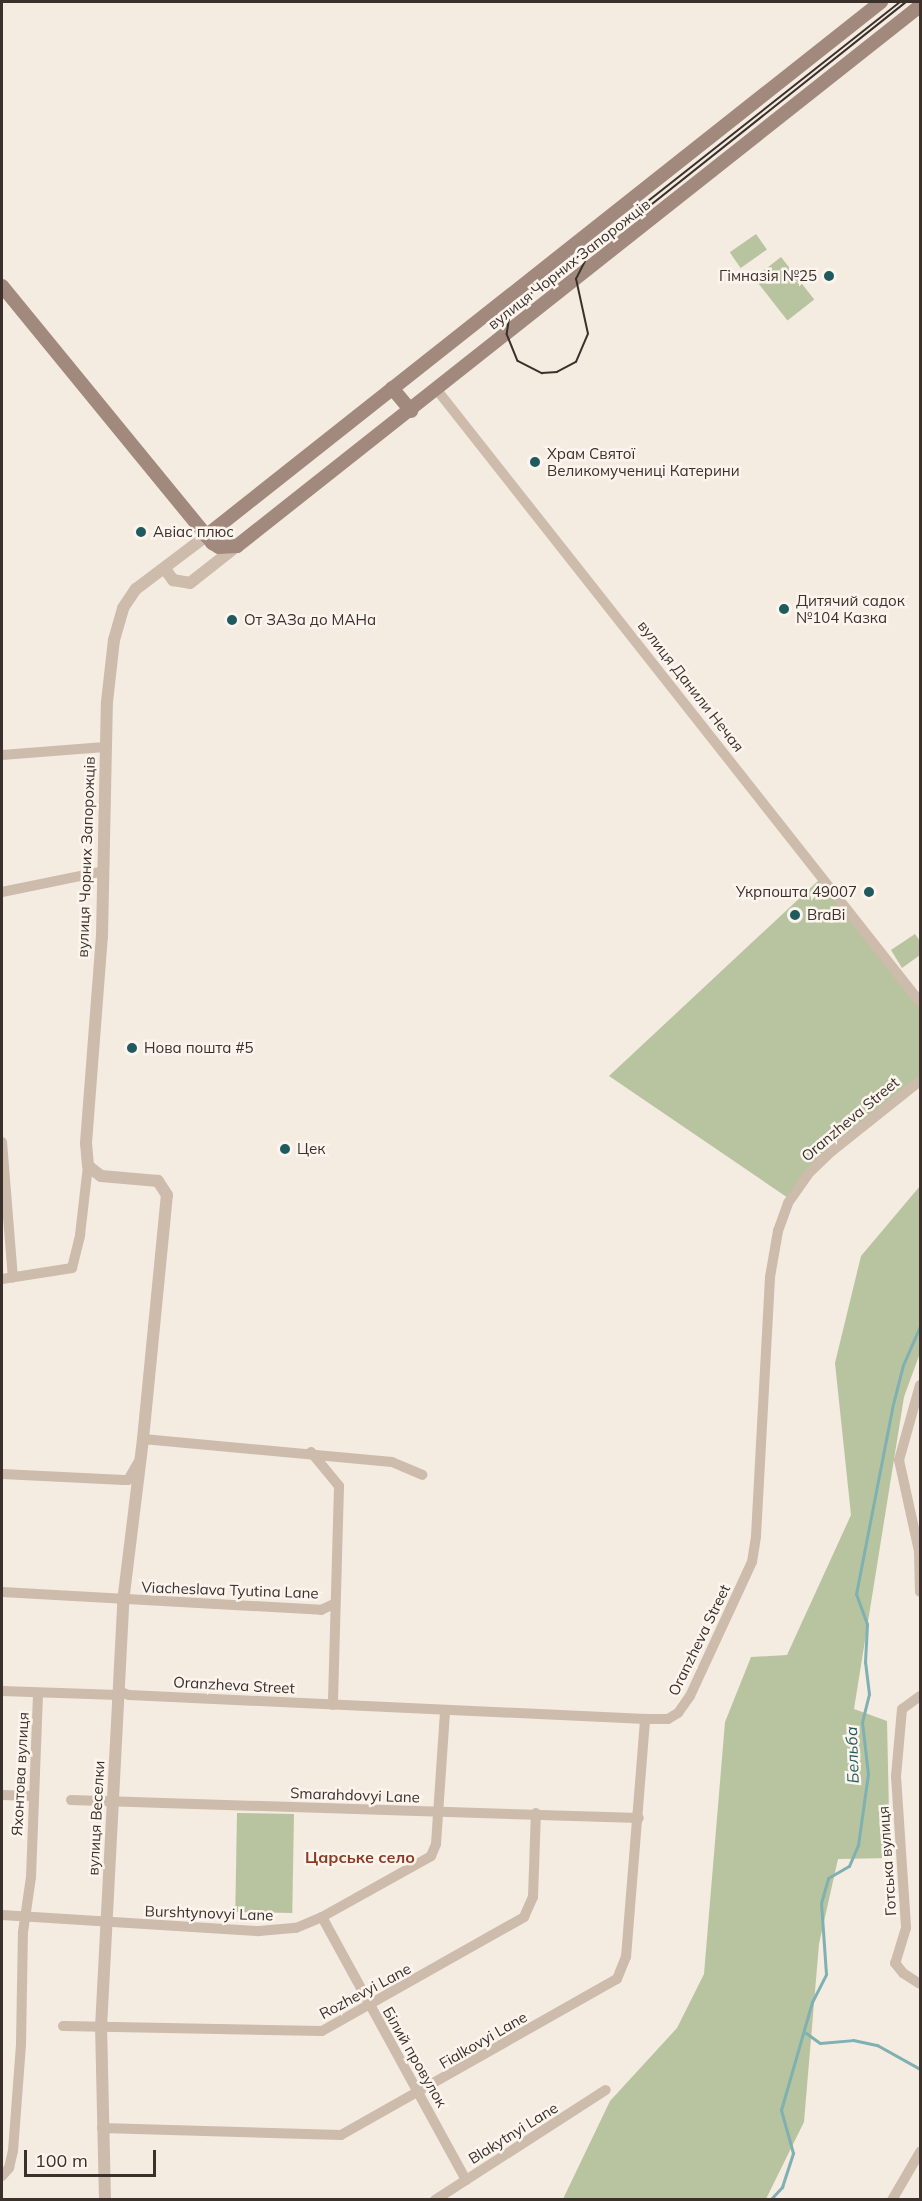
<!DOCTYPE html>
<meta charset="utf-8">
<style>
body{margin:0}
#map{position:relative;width:922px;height:2201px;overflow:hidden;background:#f4ebe1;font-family:Mulish,sans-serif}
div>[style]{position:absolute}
.green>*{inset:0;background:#b8c4a0;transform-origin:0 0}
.stream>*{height:3px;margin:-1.5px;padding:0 1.5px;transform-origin:1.5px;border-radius:1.5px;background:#7fb0b2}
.minor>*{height:10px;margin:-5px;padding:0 5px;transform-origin:5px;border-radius:5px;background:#cdbbac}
.tertiary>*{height:12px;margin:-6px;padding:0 6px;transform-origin:6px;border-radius:6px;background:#cdbbac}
.secondary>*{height:14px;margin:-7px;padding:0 7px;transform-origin:7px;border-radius:7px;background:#a18a7d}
.tram>*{height:1.5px;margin:-0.75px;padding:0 0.75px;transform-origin:0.75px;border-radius:0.75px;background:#3b302b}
.dots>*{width:16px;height:16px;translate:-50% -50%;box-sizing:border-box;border:3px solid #fbf5ee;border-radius:50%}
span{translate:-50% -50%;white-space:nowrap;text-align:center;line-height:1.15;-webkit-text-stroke:5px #fbf5ee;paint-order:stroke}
.street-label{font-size:15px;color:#3b302b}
.poi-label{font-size:15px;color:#3b302b}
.right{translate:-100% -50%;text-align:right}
.left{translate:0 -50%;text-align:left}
.water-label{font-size:16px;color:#1f5a5e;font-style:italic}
.neighbourhood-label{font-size:16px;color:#8c3b22;font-weight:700}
.frame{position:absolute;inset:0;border:3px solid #3b302b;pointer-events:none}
.scale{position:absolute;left:24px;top:2150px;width:132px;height:27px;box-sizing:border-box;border:3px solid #3b302b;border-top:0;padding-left:8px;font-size:18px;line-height:21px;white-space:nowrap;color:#3b302b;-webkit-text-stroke:4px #fbf5ee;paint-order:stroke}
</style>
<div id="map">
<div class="green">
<div style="left:756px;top:234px;width:19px;height:32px;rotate:55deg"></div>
<div style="left:781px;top:257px;width:54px;height:34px;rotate:52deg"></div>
<div style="clip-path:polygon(819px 880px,920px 1007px,920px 1077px,828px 1155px,791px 1200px,609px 1076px)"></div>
<div style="clip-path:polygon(915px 934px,920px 941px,920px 955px,902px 968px,891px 950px)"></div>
<div style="clip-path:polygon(920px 1186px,920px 1353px,904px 1397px,854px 1709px,887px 1721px,890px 1858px,838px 1859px,819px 1944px,804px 2122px,766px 2199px,563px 2199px,610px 2101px,677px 2028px,704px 1974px,725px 1722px,751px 1657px,787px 1655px,851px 1515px,835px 1363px,861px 1256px)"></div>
<div style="left:237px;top:1813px;width:57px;height:99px;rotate:1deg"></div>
</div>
<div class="stream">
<div style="left:806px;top:2033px;width:17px;rotate:36deg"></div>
<div style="left:820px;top:2043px;width:33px;rotate:-5deg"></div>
<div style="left:853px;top:2040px;width:25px;rotate:12deg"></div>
<div style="left:877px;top:2045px;width:49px;rotate:29.2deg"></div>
<div style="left:770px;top:2200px;width:18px;rotate:-47deg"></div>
<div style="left:782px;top:2187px;width:36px;rotate:-72deg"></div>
<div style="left:793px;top:2153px;width:45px;rotate:-105.6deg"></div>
<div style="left:781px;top:2110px;width:112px;rotate:-74deg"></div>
<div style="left:812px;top:2002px;width:31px;rotate:-63deg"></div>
<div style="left:826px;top:1974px;width:71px;rotate:-94deg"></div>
<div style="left:821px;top:1903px;width:26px;rotate:-74deg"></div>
<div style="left:828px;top:1878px;width:24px;rotate:-30deg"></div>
<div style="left:849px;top:1866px;width:23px;rotate:-67deg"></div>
<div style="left:858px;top:1845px;width:72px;rotate:-82deg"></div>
<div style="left:868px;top:1774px;width:52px;rotate:-96.6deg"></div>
<div style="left:862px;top:1722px;width:29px;rotate:-76deg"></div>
<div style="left:869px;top:1694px;width:32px;rotate:-97deg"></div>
<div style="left:865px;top:1662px;width:38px;rotate:-87deg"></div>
<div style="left:867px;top:1624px;width:32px;rotate:-110deg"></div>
<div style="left:856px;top:1594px;width:189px;rotate:-79deg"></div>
<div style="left:892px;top:1408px;width:44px;rotate:-75.7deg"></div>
<div style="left:903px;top:1365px;width:43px;rotate:-66.4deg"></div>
</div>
<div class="minor">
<div style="left:437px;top:390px;width:780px;rotate:51.72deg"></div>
<div style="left:2px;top:755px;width:103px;rotate:-4.4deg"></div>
<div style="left:2px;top:892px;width:104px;rotate:-11.6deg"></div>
<div style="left:2px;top:1142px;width:136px;rotate:85.4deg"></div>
<div style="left:2px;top:1279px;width:71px;rotate:-8.9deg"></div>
<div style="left:72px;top:1268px;width:34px;rotate:-76deg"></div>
<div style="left:80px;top:1235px;width:69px;rotate:-83.4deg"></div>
<div style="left:920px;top:1385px;width:78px;rotate:105.6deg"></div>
<div style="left:899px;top:1460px;width:93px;rotate:77.6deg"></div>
<div style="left:919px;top:1551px;width:41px;rotate:88.6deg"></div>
<div style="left:143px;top:1439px;width:250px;rotate:5.3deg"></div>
<div style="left:392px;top:1462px;width:33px;rotate:23deg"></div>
<div style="left:311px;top:1452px;width:44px;rotate:50.5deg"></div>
<div style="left:339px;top:1486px;width:219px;rotate:91.6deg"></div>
<div style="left:2px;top:1474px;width:122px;rotate:2.8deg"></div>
<div style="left:124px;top:1480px;width:4px"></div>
<div style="left:128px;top:1480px;width:20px;rotate:-60deg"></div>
<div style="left:2px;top:1592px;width:320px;rotate:3.2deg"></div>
<div style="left:321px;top:1610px;width:14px;rotate:-25deg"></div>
<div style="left:2px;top:1691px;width:116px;rotate:2deg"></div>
<div style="left:118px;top:1691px;width:12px;rotate:20deg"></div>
<div style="left:129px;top:1695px;width:517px;rotate:2.66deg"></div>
<div style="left:645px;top:1719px;width:23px"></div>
<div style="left:668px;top:1719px;width:12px;rotate:-31deg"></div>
<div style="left:678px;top:1713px;width:21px;rotate:-55deg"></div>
<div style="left:690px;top:1696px;width:148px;rotate:-65.2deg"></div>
<div style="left:752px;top:1562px;width:26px;rotate:-81deg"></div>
<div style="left:756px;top:1536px;width:259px;rotate:-86.9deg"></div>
<div style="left:770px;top:1277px;width:47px;rotate:-80.1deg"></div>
<div style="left:778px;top:1231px;width:30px;rotate:-70deg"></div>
<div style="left:788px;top:1203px;width:35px;rotate:-55deg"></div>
<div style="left:808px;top:1174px;width:33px;rotate:-44deg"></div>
<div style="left:832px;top:1151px;width:112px;rotate:-38.5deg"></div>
<div style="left:920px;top:1696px;width:22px;rotate:144deg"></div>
<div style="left:902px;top:1709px;width:67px;rotate:95.1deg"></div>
<div style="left:896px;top:1776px;width:152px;rotate:86.2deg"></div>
<div style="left:906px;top:1928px;width:37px;rotate:107deg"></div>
<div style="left:895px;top:1963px;width:13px;rotate:51deg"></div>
<div style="left:903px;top:1973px;width:20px;rotate:33deg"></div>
<div style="left:2px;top:1795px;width:30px;rotate:2deg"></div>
<div style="left:71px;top:1800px;width:568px;rotate:1.82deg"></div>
<div style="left:2px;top:1915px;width:257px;rotate:3.6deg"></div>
<div style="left:259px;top:1931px;width:37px;rotate:-5deg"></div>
<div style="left:296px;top:1928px;width:28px;rotate:-23deg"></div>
<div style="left:322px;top:1917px;width:125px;rotate:-29.2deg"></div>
<div style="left:431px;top:1856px;width:13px;rotate:-67deg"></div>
<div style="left:436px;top:1844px;width:133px;rotate:-86.1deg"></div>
<div style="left:322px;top:1917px;width:300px;rotate:61.3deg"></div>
<div style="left:63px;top:2026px;width:259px;rotate:1.1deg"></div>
<div style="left:322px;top:2031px;width:232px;rotate:-29.4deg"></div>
<div style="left:524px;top:1917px;width:22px;rotate:-66deg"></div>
<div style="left:533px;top:1897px;width:84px;rotate:-88deg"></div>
<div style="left:102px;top:2128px;width:239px;rotate:1.7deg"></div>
<div style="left:341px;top:2135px;width:317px;rotate:-29.5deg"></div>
<div style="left:617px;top:1979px;width:24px;rotate:-68deg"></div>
<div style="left:626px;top:1957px;width:239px;rotate:-85.4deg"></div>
<div style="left:2px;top:2176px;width:11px;rotate:-49deg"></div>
<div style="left:9px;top:2168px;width:17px;rotate:-77deg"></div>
<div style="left:13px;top:2151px;width:107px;rotate:-85.7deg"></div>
<div style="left:21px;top:2044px;width:112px;rotate:-89deg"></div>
<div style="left:23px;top:1932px;width:56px;rotate:-81.7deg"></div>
<div style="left:31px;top:1877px;width:184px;rotate:-87.8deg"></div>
<div style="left:435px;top:2200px;width:203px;rotate:-32.8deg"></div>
<div style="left:892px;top:2200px;width:56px;rotate:-59.7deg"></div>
</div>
<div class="tertiary">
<div style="left:165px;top:569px;width:14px;rotate:54deg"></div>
<div style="left:173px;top:580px;width:17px;rotate:10deg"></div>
<div style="left:190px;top:583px;width:60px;rotate:-38.2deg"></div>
<div style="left:105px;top:2200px;width:172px;rotate:-91.3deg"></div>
<div style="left:101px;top:2028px;width:427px;rotate:-87deg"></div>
<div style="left:123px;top:1602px;width:164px;rotate:-83deg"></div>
<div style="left:143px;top:1439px;width:245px;rotate:-84.4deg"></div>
<div style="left:167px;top:1195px;width:17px;rotate:-123deg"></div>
<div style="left:158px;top:1181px;width:57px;rotate:-175deg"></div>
<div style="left:101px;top:1176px;width:16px;rotate:-142deg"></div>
<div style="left:88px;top:1166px;width:23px;rotate:-95deg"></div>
<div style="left:86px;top:1143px;width:208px;rotate:-85.6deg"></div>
<div style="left:102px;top:936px;width:234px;rotate:-88.8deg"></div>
<div style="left:107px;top:702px;width:62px;rotate:-83.6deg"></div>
<div style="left:114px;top:640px;width:33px;rotate:-74deg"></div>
<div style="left:123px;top:608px;width:23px;rotate:-56deg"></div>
<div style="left:136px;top:589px;width:88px;rotate:-37.1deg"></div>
</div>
<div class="secondary">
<div style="left:2px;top:286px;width:332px;rotate:50.7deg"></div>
<div style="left:212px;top:543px;width:8px;rotate:30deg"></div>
<div style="left:219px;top:547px;width:18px;rotate:-3deg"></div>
<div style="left:237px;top:546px;width:871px;rotate:-38.33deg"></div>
<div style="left:392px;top:388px;width:30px;rotate:50deg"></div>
<div style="left:206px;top:536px;width:861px;rotate:-38.35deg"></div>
</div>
<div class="tram">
<div style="left:901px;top:2px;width:488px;rotate:141.7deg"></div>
<div style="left:518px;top:305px;width:14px;rotate:126deg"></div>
<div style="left:510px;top:316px;width:18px;rotate:99deg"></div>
<div style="left:507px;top:334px;width:29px;rotate:68deg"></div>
<div style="left:518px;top:361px;width:27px;rotate:27deg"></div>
<div style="left:542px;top:373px;width:15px;rotate:-4deg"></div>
<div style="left:557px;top:372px;width:21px;rotate:-28deg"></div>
<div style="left:576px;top:362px;width:30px;rotate:-67deg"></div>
<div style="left:588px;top:334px;width:56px;rotate:-102.3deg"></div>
<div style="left:576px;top:279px;width:27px;rotate:-63deg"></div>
<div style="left:588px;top:255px;width:406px;rotate:-38.5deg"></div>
</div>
<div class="dots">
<div style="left:829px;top:276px;background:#1f5a5e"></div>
<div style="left:535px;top:462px;background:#1f5a5e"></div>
<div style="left:141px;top:532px;background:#1f5a5e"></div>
<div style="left:784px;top:609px;background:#1f5a5e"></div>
<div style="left:232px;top:620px;background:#1f5a5e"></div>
<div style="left:869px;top:892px;background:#1f5a5e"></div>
<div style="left:795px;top:915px;background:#1f5a5e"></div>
<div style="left:132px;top:1048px;background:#1f5a5e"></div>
<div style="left:285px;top:1149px;background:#1f5a5e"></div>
</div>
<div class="street-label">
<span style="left:569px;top:264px;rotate:-38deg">вулиця Чорних Запорожців</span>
<span style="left:691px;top:686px;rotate:52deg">вулиця Данили Нечая</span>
<span style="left:86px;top:857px;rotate:-88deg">вулиця Чорних Запорожців</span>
<span style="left:850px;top:1119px;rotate:-40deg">Oranzheva Street</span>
<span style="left:230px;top:1590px;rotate:2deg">Viacheslava Tyutina Lane</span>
<span style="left:699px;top:1640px;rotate:-64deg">Oranzheva Street</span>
<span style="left:234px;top:1685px;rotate:3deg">Oranzheva Street</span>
<span style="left:20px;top:1774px;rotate:-87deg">Яхонтова вулиця</span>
<span style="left:355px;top:1795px;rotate:2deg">Smarahdovyi Lane</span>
<span style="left:96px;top:1818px;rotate:-87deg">вулиця Веселки</span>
<span style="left:887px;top:1861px;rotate:-94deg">Готська вулиця</span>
<span style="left:209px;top:1913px;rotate:2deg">Burshtynovyi Lane</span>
<span style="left:365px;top:1991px;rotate:-28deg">Rozhevyi Lane</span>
<span style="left:483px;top:2040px;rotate:-30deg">Fialkovyi Lane</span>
<span style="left:415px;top:2057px;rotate:60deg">Білий провулок</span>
<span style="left:513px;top:2133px;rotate:-32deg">Blakytnyi Lane</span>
</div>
<div class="poi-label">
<span class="right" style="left:817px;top:276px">Гімназія №25</span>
<span class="left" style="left:547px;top:462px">Храм Святої<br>Великомучениці Катерини</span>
<span class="left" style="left:153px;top:532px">Авіас плюс</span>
<span class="left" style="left:796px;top:609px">Дитячий садок<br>№104 Казка</span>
<span class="left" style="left:244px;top:620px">От ЗАЗа до МАНа</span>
<span class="right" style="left:857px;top:892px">Укрпошта 49007</span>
<span class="left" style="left:807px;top:915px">BraBi</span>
<span class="left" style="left:144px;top:1048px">Нова пошта #5</span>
<span class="left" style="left:297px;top:1149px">Цек</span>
</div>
<div class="water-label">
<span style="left:852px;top:1755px;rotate:-92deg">Бельба</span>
</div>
<div class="neighbourhood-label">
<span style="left:360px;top:1857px">Царське село</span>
</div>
<div class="frame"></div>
<div class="scale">100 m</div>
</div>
